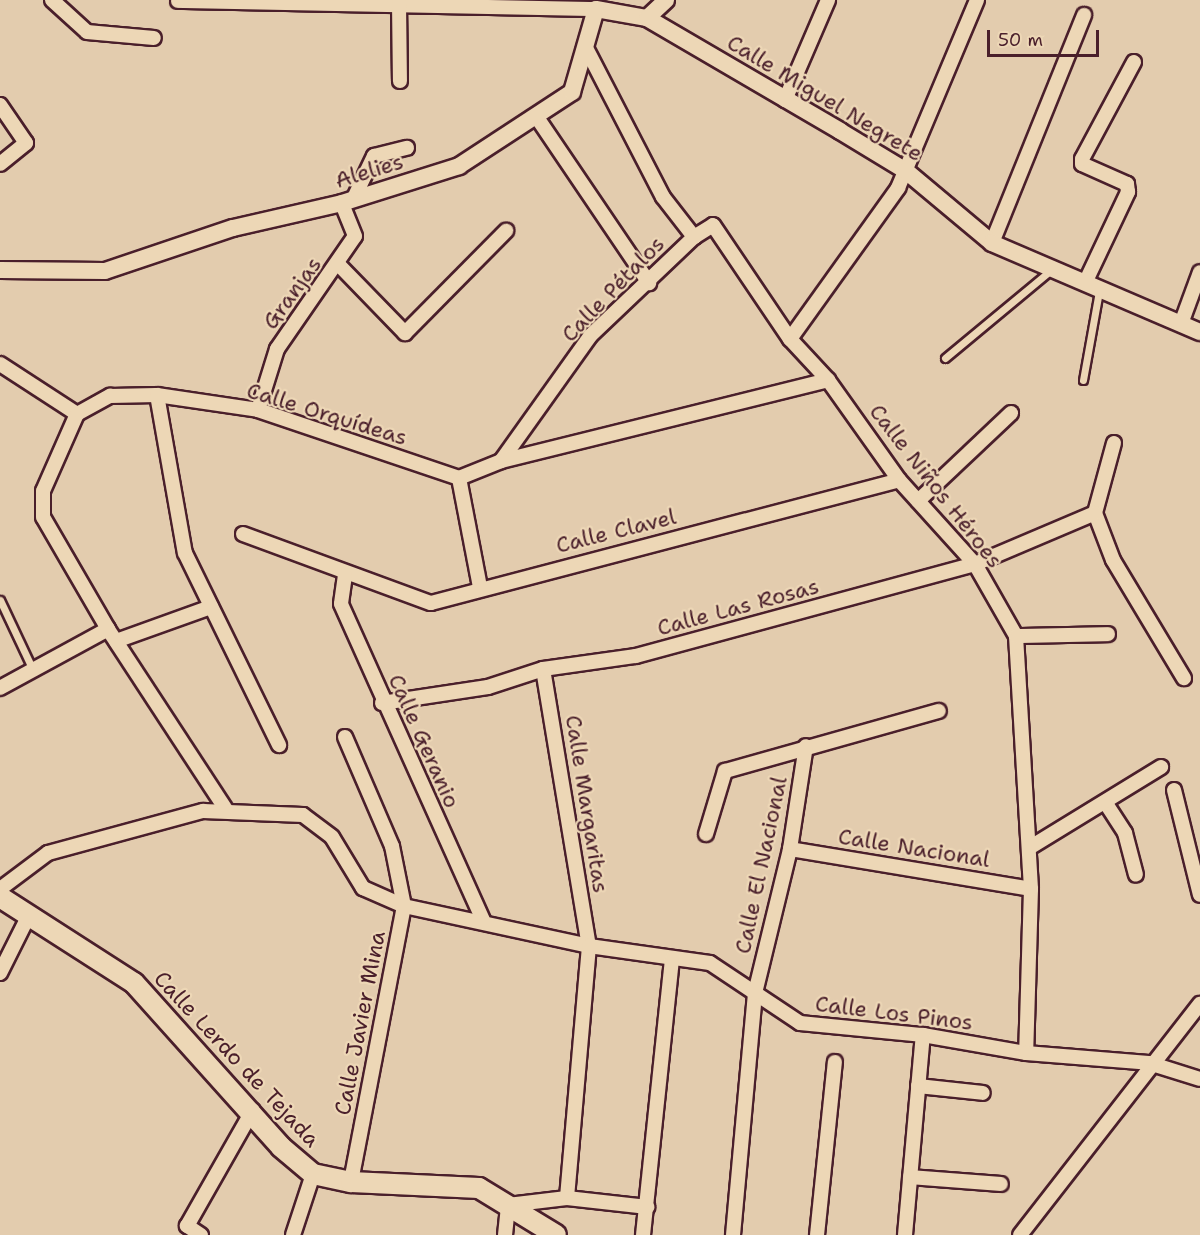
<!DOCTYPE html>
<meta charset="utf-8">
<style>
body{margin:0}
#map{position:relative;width:1200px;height:1235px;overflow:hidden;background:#e3ccae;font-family:"Shantell Sans",sans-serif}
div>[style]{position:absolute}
.roads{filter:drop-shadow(2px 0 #4a1f2b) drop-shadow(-2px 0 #4a1f2b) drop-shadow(0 2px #4a1f2b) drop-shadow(0 -2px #4a1f2b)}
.service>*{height:7px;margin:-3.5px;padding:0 3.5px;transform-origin:3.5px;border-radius:3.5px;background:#edd7b6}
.minor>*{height:14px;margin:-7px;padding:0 7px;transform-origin:7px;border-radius:7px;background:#edd7b6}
.tertiary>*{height:16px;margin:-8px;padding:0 8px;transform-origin:8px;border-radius:8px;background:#edd7b6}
.secondary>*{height:20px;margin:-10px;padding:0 10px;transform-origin:10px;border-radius:10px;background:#edd7b6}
span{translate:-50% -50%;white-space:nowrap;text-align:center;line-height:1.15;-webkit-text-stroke:4.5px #edd7b6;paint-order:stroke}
.street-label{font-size:22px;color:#4a1f2b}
.scale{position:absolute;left:987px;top:30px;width:112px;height:27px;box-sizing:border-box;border:3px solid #4a1f2b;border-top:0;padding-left:8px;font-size:18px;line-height:21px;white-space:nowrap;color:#4a1f2b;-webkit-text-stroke:4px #edd7b6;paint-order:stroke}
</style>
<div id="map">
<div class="roads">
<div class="service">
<div style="left:945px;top:358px;width:138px;rotate:-39.7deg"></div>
<div style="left:1083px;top:380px;width:90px;rotate:-79.8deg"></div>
<div style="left:0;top:600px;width:77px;rotate:64.8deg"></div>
</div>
<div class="minor">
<div style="left:52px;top:0;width:47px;rotate:42.4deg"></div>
<div style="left:87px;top:32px;width:67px;rotate:5.1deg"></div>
<div style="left:178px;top:1px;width:418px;rotate:1.1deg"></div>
<div style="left:399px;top:3px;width:78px;rotate:89.3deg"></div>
<div style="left:585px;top:46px;width:170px;rotate:62.7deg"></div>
<div style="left:663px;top:197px;width:51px;rotate:52.2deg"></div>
<div style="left:785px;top:100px;width:109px;rotate:-66.7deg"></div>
<div style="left:0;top:105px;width:46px;rotate:55.6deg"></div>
<div style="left:26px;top:143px;width:33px;rotate:141deg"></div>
<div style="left:536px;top:116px;width:202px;rotate:55.9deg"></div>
<div style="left:353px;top:200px;width:49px;rotate:-64.5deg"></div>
<div style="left:374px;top:156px;width:34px;rotate:-14deg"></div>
<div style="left:992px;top:243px;width:246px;rotate:-68deg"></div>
<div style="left:339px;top:265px;width:95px;rotate:45.9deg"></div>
<div style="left:405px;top:333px;width:144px;rotate:-45.3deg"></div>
<div style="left:1085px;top:283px;width:101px;rotate:-64.7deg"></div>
<div style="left:1128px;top:192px;width:8px;rotate:-97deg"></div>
<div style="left:1127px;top:184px;width:49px;rotate:-156deg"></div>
<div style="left:1082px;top:164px;width:5px;rotate:-90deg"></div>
<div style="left:1082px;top:159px;width:110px;rotate:-61.8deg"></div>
<div style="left:1182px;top:321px;width:52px;rotate:-69.8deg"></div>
<div style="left:790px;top:339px;width:186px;rotate:-54.4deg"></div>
<div style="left:898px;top:188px;width:204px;rotate:-67.2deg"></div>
<div style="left:0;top:364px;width:92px;rotate:33deg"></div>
<div style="left:157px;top:395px;width:160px;rotate:80deg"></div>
<div style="left:185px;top:553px;width:214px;rotate:63.9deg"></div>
<div style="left:258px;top:410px;width:64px;rotate:-72.7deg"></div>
<div style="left:277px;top:349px;width:137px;rotate:-55.4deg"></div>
<div style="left:355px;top:236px;width:35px;rotate:-112deg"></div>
<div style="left:1114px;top:443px;width:73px;rotate:105.2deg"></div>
<div style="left:1095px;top:513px;width:50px;rotate:69deg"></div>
<div style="left:1113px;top:560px;width:138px;rotate:59deg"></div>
<div style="left:501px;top:461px;width:153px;rotate:-54.5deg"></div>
<div style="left:590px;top:336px;width:144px;rotate:-43.6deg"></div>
<div style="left:694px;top:237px;width:22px;rotate:-32deg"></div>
<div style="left:713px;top:225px;width:138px;rotate:56deg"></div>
<div style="left:790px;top:339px;width:56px;rotate:47.2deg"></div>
<div style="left:828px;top:380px;width:123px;rotate:54.6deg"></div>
<div style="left:899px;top:480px;width:113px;rotate:47.9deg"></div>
<div style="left:975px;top:564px;width:83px;rotate:60.3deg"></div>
<div style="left:1016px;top:636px;width:253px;rotate:86.6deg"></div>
<div style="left:1031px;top:889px;width:164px;rotate:91.7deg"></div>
<div style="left:459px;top:478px;width:111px;rotate:79.1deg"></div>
<div style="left:918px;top:501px;width:128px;rotate:-43.4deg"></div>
<div style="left:243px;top:534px;width:200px;rotate:20.2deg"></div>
<div style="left:431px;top:603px;width:484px;rotate:-14.7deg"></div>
<div style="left:345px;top:575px;width:29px;rotate:98deg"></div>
<div style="left:341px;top:604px;width:346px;rotate:65.8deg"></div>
<div style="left:1016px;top:636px;width:92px;rotate:-1.2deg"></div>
<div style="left:116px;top:641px;width:101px;rotate:-19.7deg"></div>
<div style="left:543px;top:669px;width:281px;rotate:80.6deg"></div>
<div style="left:589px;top:946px;width:253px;rotate:95deg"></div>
<div style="left:0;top:688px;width:123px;rotate:-28.6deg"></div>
<div style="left:382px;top:703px;width:107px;rotate:-8.6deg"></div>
<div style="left:488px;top:687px;width:58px;rotate:-18.1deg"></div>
<div style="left:543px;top:669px;width:94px;rotate:-8deg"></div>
<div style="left:636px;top:656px;width:351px;rotate:-15.2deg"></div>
<div style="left:975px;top:564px;width:130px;rotate:-23deg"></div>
<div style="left:345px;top:737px;width:119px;rotate:66.7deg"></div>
<div style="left:392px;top:846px;width:61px;rotate:78.7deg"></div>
<div style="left:404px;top:906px;width:281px;rotate:100.9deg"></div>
<div style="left:1174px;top:790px;width:108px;rotate:76.1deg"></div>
<div style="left:1105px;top:802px;width:37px;rotate:57deg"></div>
<div style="left:1125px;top:833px;width:43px;rotate:75.3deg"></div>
<div style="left:225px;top:808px;width:214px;rotate:-123.2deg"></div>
<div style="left:108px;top:629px;width:129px;rotate:-120.1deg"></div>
<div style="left:43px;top:517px;width:26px;rotate:-90deg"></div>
<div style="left:43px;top:491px;width:84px;rotate:-66.2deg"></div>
<div style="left:77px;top:414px;width:38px;rotate:-29deg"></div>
<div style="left:110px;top:396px;width:47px;rotate:-1.2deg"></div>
<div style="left:157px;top:395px;width:102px;rotate:8.4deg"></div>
<div style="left:258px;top:410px;width:212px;rotate:18.7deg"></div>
<div style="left:459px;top:478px;width:45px;rotate:-22deg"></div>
<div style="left:501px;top:461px;width:337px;rotate:-13.9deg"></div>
<div style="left:706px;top:834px;width:66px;rotate:-73.2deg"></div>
<div style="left:725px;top:771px;width:222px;rotate:-15.7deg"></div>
<div style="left:1029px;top:848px;width:155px;rotate:-31.5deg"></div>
<div style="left:790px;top:849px;width:244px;rotate:9.4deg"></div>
<div style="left:0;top:889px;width:60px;rotate:-36.9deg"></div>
<div style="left:48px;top:853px;width:161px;rotate:-15.2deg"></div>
<div style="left:203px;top:811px;width:100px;rotate:2.3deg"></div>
<div style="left:303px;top:815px;width:36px;rotate:37deg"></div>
<div style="left:332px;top:837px;width:60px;rotate:58.7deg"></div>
<div style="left:363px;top:888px;width:45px;rotate:23.7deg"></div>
<div style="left:404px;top:906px;width:189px;rotate:12.2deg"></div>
<div style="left:589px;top:946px;width:122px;rotate:8deg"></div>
<div style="left:710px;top:963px;width:108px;rotate:33.7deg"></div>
<div style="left:800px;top:1023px;width:124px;rotate:5.6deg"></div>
<div style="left:923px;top:1035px;width:105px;rotate:9.9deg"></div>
<div style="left:1026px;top:1053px;width:123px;rotate:4.6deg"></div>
<div style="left:1149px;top:1063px;width:53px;rotate:17.4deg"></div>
<div style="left:0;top:973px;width:65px;rotate:-63.4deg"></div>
<div style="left:918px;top:1086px;width:65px;rotate:6.1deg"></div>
<div style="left:910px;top:1177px;width:91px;rotate:4.4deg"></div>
<div style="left:201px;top:1235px;width:17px;rotate:-147deg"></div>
<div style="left:187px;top:1226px;width:133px;rotate:-60.4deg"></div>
<div style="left:293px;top:1235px;width:64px;rotate:-71.8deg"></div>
<div style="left:505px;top:1235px;width:30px;rotate:-84deg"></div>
<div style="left:508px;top:1205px;width:59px;rotate:-6.8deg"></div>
<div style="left:567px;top:1198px;width:81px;rotate:6.4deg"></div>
<div style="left:643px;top:1235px;width:278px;rotate:-84deg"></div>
<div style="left:733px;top:1235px;width:243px;rotate:-84.8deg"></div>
<div style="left:755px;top:993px;width:148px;rotate:-76.3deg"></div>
<div style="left:790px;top:849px;width:104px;rotate:-81.2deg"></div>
<div style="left:817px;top:1235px;width:174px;rotate:-84.1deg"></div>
<div style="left:905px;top:1235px;width:201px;rotate:-84.9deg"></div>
<div style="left:1020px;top:1235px;width:293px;rotate:-52.1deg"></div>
</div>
<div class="tertiary">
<div style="left:596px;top:9px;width:52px;rotate:10deg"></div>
<div style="left:647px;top:18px;width:224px;rotate:30.3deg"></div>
<div style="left:840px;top:131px;width:77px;rotate:31.2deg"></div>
<div style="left:906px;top:171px;width:112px;rotate:39.9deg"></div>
<div style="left:992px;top:243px;width:226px;rotate:23.2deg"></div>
<div style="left:647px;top:18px;width:26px;rotate:-43deg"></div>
<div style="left:0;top:270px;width:105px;rotate:0.5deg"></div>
<div style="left:105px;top:271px;width:135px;rotate:-18.6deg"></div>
<div style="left:233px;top:228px;width:112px;rotate:-12.9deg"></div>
<div style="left:342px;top:203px;width:123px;rotate:-17.5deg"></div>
<div style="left:459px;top:166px;width:135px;rotate:-33.2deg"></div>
<div style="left:572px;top:92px;width:86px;rotate:-73.9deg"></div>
</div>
<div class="secondary">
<div style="left:0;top:897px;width:159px;rotate:32.7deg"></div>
<div style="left:134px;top:983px;width:220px;rotate:48.1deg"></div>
<div style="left:281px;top:1147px;width:42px;rotate:40.2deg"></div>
<div style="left:313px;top:1174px;width:39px;rotate:12deg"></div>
<div style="left:351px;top:1182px;width:128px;rotate:2.7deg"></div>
<div style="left:479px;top:1188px;width:90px;rotate:31.4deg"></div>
</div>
</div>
<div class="street-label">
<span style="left:825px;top:98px;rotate:31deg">Calle Miguel Negrete</span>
<span style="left:369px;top:171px;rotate:-17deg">Alelies</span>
<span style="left:613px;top:289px;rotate:-46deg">Calle Pétalos</span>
<span style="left:292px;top:293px;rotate:-54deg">Granjas</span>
<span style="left:327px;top:414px;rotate:17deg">Calle Orquídeas</span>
<span style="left:936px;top:486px;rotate:52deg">Calle Niños Héroes</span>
<span style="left:616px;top:531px;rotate:-14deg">Calle Clavel</span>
<span style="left:738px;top:607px;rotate:-15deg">Calle Las Rosas</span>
<span style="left:424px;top:741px;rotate:66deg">Calle Geranio</span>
<span style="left:587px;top:804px;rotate:81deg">Calle Margaritas</span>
<span style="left:914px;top:848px;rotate:9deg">Calle Nacional</span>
<span style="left:761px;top:865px;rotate:-78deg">Calle El Nacional</span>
<span style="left:894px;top:1013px;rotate:7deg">Calle Los Pinos</span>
<span style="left:360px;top:1023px;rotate:-79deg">Calle Javier Mina</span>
<span style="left:237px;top:1059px;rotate:47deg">Calle Lerdo de Tejada</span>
</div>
<div class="scale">50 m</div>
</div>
